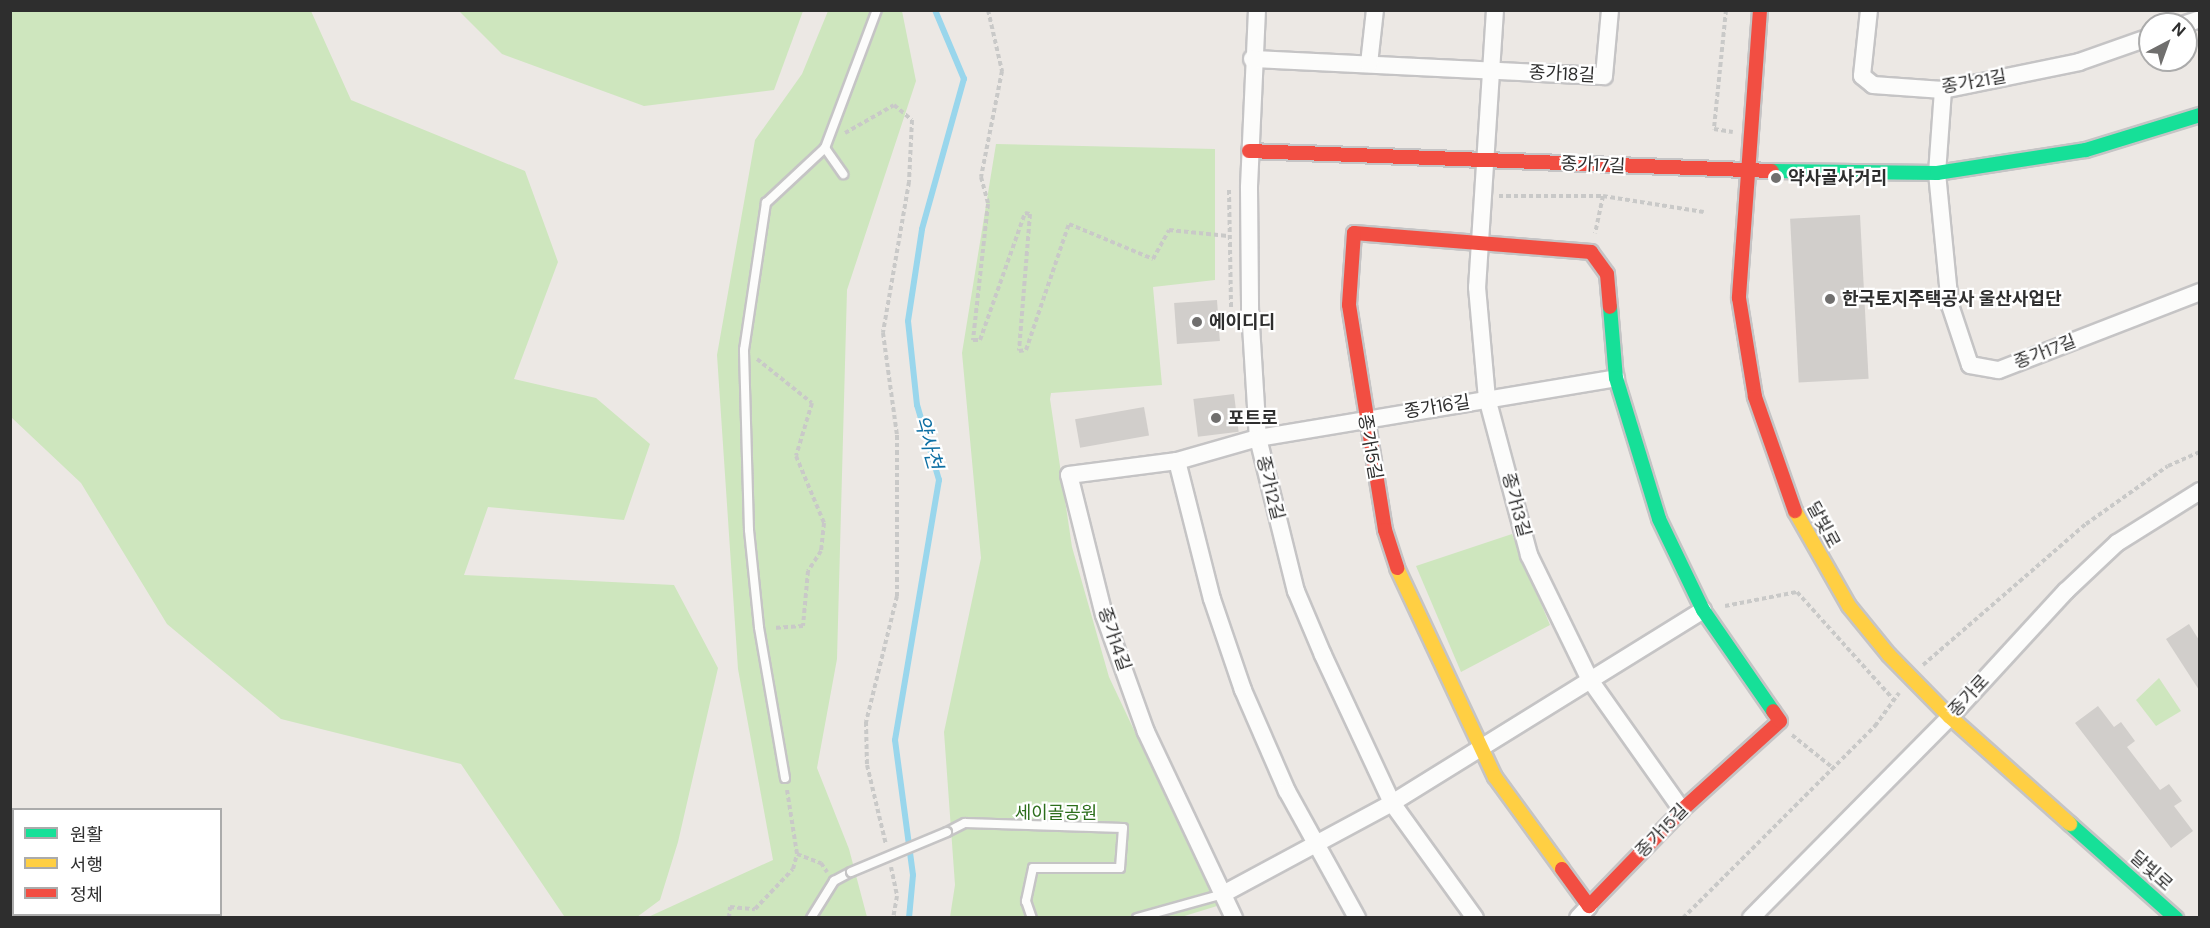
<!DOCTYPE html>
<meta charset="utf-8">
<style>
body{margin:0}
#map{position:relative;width:2210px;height:928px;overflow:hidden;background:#ece8e4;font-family:"DM Sans","Noto Sans KR",sans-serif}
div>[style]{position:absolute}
.green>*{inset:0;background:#cee6be}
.stream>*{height:6px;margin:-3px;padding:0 3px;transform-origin:3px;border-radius:3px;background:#99d6ec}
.building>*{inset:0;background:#d1cecb;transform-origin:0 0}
.path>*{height:4px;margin-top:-2px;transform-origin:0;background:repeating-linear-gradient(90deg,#c9c9c8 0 4.5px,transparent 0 7.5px)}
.roads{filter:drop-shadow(2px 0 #c5c4c5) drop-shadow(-2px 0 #c5c4c5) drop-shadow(0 2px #c5c4c5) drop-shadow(0 -2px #c5c4c5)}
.lane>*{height:8px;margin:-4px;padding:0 4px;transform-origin:4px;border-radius:4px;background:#fcfcfb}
.street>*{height:16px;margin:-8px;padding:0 8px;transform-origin:8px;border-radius:8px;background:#fcfcfb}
.fast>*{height:14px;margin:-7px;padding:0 7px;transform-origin:7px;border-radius:7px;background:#16e098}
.slow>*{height:14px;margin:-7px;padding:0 7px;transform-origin:7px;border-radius:7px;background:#ffcf43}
.jam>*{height:14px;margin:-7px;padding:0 7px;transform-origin:7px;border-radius:7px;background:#f24e42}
.bridges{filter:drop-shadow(2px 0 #c5c4c5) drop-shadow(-2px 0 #c5c4c5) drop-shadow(0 2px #c5c4c5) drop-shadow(0 -2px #c5c4c5)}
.lane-bridge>*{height:8px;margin:-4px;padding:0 4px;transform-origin:4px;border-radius:4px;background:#fcfcfb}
.dots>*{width:16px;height:16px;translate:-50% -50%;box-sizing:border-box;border:3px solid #fff;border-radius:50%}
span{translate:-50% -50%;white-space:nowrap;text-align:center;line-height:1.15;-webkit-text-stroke:4.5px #fff;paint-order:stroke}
.street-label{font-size:18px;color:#2e2e2e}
.poi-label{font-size:18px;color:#2e2e2e;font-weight:700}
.left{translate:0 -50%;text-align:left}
.park-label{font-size:18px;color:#2c6e1b}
.water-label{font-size:20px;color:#0d6fa3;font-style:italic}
.frame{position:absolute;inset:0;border:12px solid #2e2e2e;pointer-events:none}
.legend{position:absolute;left:12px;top:808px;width:210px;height:108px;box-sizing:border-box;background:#fff;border:2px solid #ababab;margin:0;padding:8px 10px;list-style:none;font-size:18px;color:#2e2e2e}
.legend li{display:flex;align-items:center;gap:12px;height:30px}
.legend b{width:30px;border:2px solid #ababab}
.north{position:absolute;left:2138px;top:12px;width:60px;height:60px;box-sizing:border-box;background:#fff;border:2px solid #ababab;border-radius:50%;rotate:41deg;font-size:16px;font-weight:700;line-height:24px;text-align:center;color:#2e2e2e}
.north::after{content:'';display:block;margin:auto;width:21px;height:27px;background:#706f6e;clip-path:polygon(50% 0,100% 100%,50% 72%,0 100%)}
</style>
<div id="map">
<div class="green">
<div style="clip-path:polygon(10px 11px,311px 11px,351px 100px,525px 171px,558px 262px,514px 379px,596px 398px,650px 444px,624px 520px,488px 507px,464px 575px,674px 585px,718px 668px,678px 842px,660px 900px,637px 917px,564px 916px,461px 764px,281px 719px,167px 624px,81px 483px,11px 417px)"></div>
<div style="clip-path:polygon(459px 11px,803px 11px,774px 90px,644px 106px,502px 54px)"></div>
<div style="clip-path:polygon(828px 11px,902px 11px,916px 81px,847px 290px,837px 659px,817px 768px,849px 849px,867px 917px,646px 918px,773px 860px,738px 669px,717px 355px,755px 140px,802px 74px)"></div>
<div style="clip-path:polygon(996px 144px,1215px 149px,1215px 280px,1153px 287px,1162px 385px,1051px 393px,1050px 399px,1072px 547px,1109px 677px,1217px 906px,1178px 918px,950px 917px,955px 885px,944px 732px,981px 558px,962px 353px)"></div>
<div style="clip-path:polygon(1512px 534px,1550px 625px,1461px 672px,1416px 566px)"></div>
<div style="clip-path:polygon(2159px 678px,2181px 711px,2156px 726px,2136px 700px)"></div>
</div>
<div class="stream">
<div style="left:909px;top:918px;width:43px;rotate:-84.7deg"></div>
<div style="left:913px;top:875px;width:136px;rotate:-97.6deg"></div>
<div style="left:895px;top:740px;width:264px;rotate:-80.4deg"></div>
<div style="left:939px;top:480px;width:78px;rotate:-106.3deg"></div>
<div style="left:917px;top:405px;width:84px;rotate:-96.1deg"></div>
<div style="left:908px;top:321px;width:93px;rotate:-81.3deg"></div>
<div style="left:922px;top:229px;width:156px;rotate:-74.4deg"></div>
<div style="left:964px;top:79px;width:75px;rotate:-112.8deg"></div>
</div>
<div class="building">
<div style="left:1860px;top:215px;width:164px;height:70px;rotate:87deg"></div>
<div style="left:1217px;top:300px;width:41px;height:43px;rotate:86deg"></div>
<div style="left:1234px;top:394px;width:38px;height:41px;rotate:83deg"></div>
<div style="left:1144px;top:407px;width:29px;height:70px;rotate:80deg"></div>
<div style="clip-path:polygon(2189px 624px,2199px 640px,2199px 690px,2166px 639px)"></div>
<div style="clip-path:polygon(2098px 706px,2114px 727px,2121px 722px,2135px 741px,2127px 747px,2160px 790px,2169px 784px,2182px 801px,2174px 806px,2193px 831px,2171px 848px,2075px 723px)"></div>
</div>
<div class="path">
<div style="left:988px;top:10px;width:63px;rotate:77.1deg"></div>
<div style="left:1002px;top:71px;width:108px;rotate:101.2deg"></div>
<div style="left:981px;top:177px;width:28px;rotate:75deg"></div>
<div style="left:988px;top:204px;width:137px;rotate:96.3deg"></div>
<div style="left:973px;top:340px;width:7px"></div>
<div style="left:980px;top:340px;width:135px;rotate:-70.5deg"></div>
<div style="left:1025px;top:213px;width:5px;rotate:11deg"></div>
<div style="left:1030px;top:214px;width:137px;rotate:94.6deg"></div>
<div style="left:1019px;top:351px;width:7px;rotate:-8deg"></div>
<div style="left:1026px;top:350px;width:133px;rotate:-71.2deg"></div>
<div style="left:1069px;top:224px;width:91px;rotate:22.6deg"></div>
<div style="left:1153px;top:259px;width:33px;rotate:-61deg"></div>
<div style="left:1169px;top:230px;width:59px;rotate:5.8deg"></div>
<div style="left:1726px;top:10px;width:120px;rotate:95.8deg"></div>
<div style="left:1714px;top:129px;width:19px;rotate:9deg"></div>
<div style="left:845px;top:133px;width:56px;rotate:-29.7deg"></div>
<div style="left:894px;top:105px;width:23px;rotate:40deg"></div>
<div style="left:912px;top:120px;width:62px;rotate:92.8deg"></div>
<div style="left:909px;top:182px;width:153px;rotate:99.8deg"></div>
<div style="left:883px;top:333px;width:103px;rotate:82.2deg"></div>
<div style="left:897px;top:435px;width:161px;rotate:90deg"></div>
<div style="left:897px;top:596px;width:130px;rotate:103.8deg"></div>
<div style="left:866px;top:722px;width:43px;rotate:88.7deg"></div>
<div style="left:867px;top:765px;width:82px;rotate:76.6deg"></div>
<div style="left:1229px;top:190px;width:118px;rotate:89deg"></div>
<div style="left:1499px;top:196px;width:104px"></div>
<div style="left:1603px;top:196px;width:38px;rotate:102deg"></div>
<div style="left:1603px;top:196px;width:102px;rotate:9deg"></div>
<div style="left:757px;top:359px;width:70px;rotate:38.7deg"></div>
<div style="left:812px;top:403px;width:55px;rotate:106.8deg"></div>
<div style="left:796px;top:456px;width:73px;rotate:67.3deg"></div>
<div style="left:824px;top:523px;width:28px;rotate:96deg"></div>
<div style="left:821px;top:551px;width:24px;rotate:123deg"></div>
<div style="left:808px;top:571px;width:55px;rotate:95.2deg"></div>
<div style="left:803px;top:626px;width:30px;rotate:176deg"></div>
<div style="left:1725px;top:606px;width:73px;rotate:-11deg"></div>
<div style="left:1797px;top:592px;width:145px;rotate:48.1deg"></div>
<div style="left:1923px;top:665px;width:216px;rotate:-40.9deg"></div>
<div style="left:2086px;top:524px;width:100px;rotate:-35.3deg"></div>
<div style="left:2168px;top:466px;width:35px;rotate:-24deg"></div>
<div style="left:1792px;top:735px;width:53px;rotate:38.8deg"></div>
<div style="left:787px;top:790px;width:65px;rotate:81.1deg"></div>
<div style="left:797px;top:854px;width:26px;rotate:21deg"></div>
<div style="left:821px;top:863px;width:11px;rotate:56deg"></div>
<div style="left:891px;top:867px;width:30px;rotate:78deg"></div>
<div style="left:897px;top:896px;width:22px;rotate:100deg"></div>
<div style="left:729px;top:918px;width:11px;rotate:-85deg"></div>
<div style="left:730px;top:907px;width:25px;rotate:5deg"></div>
<div style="left:755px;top:909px;width:55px;rotate:-46.5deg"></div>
<div style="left:793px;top:869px;width:16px;rotate:-75deg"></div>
<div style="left:1683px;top:918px;width:272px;rotate:-45deg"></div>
<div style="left:1875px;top:726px;width:41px;rotate:-54deg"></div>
</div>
<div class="roads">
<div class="lane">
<div style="left:825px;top:148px;width:32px;rotate:55deg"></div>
<div style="left:785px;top:778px;width:153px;rotate:-99.8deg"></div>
<div style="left:759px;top:627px;width:98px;rotate:-95.9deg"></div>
<div style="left:749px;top:530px;width:180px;rotate:-91.6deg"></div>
<div style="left:744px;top:350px;width:149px;rotate:-81.5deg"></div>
<div style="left:766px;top:203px;width:81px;rotate:-43deg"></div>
<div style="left:825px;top:148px;width:147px;rotate:-69.4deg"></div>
<div style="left:947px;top:832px;width:20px;rotate:-27deg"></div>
<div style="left:965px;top:823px;width:158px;rotate:1.8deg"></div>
<div style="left:1123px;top:828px;width:40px;rotate:94.3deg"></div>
<div style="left:1120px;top:868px;width:87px;rotate:180deg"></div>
<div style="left:1033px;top:868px;width:34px;rotate:102deg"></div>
<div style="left:1026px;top:901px;width:18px;rotate:71deg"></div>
<div style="left:811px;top:918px;width:44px;rotate:-58.1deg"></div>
<div style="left:834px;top:881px;width:19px;rotate:-28deg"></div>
<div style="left:1137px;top:918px;width:89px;rotate:-15.6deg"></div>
</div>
<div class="street">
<div style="left:1257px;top:10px;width:178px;rotate:92.6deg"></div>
<div style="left:1249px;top:188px;width:121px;rotate:89.5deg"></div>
<div style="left:1250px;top:309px;width:129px;rotate:86.5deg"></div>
<div style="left:1258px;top:438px;width:158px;rotate:76.1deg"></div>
<div style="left:1296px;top:591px;width:69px;rotate:67.1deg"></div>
<div style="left:1323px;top:655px;width:163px;rotate:65deg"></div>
<div style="left:1392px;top:803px;width:142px;rotate:54.2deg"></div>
<div style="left:1495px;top:10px;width:278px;rotate:93.7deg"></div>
<div style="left:1477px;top:287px;width:111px;rotate:84.9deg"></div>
<div style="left:1487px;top:398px;width:163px;rotate:75deg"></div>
<div style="left:1529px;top:555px;width:139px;rotate:64deg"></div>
<div style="left:1590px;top:680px;width:159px;rotate:54.7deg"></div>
<div style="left:1869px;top:10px;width:66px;rotate:96.1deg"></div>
<div style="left:1862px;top:76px;width:14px;rotate:39deg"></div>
<div style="left:1873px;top:85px;width:70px;rotate:4.1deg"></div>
<div style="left:1943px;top:90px;width:139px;rotate:-11.6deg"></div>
<div style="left:2079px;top:62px;width:75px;rotate:-19.4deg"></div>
<div style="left:2185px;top:24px;width:16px;rotate:-18deg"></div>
<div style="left:1252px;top:59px;width:352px;rotate:2.8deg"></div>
<div style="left:1604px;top:76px;width:66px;rotate:-84.8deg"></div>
<div style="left:1369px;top:64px;width:54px;rotate:-83.7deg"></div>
<div style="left:1943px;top:90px;width:83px;rotate:94.1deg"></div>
<div style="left:1937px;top:173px;width:133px;rotate:84.4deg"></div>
<div style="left:1950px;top:305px;width:63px;rotate:71.6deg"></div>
<div style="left:1970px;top:365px;width:29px;rotate:10deg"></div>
<div style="left:1999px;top:370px;width:216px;rotate:-21.2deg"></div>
<div style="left:1177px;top:461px;width:84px;rotate:-15.9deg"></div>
<div style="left:1258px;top:438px;width:363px;rotate:-9.5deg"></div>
<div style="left:10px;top:894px;width:4px"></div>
<div style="left:1223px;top:894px;width:192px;rotate:-28.3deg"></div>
<div style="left:1392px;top:803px;width:366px;rotate:-31.8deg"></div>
<div style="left:119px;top:918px;width:4px;rotate:-90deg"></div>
<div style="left:1234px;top:918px;width:206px;rotate:-115.3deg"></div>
<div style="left:1146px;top:732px;width:124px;rotate:-109.7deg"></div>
<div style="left:1104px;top:615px;width:144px;rotate:-104deg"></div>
<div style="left:1069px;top:475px;width:109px;rotate:-7.4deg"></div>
<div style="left:1177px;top:461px;width:142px;rotate:75.8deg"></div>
<div style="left:1212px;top:599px;width:96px;rotate:71.2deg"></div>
<div style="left:1243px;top:690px;width:110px;rotate:66.5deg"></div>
<div style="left:1287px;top:791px;width:145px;rotate:61.1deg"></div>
<div style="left:1578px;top:918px;width:16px;rotate:-47deg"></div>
<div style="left:1751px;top:918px;width:283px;rotate:-45.3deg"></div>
<div style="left:1950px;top:717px;width:171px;rotate:-47.4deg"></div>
<div style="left:2066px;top:591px;width:70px;rotate:-43.3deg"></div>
<div style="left:2117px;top:543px;width:98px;rotate:-32.1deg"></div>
</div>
<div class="fast">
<div style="left:1772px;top:171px;width:165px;rotate:0.7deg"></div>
<div style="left:1937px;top:173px;width:151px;rotate:-8.8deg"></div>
<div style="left:2086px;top:150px;width:119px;rotate:-17.1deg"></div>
<div style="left:1610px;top:307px;width:71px;rotate:85.2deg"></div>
<div style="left:1616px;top:378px;width:147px;rotate:73deg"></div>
<div style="left:1659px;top:519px;width:101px;rotate:64.2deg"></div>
<div style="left:1703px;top:610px;width:123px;rotate:55.3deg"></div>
<div style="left:2070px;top:824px;width:142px;rotate:41.6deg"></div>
</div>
<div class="slow">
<div style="left:1795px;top:511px;width:109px;rotate:60.4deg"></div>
<div style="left:1849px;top:606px;width:63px;rotate:50.8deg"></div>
<div style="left:1889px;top:655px;width:87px;rotate:45.5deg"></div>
<div style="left:1950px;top:717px;width:161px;rotate:41.7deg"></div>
<div style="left:1397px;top:568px;width:231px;rotate:64.9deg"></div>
<div style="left:1495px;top:777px;width:114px;rotate:53.9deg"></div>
</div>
<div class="jam">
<div style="left:1760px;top:10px;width:289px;rotate:94.2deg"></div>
<div style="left:1739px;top:298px;width:100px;rotate:80.8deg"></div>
<div style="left:1755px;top:397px;width:121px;rotate:70.7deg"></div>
<div style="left:1249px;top:151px;width:523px;rotate:2.19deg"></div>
<div style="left:1354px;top:233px;width:238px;rotate:4.6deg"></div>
<div style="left:1591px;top:252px;width:27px;rotate:54deg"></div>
<div style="left:1607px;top:274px;width:33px;rotate:85deg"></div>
<div style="left:1354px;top:233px;width:72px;rotate:94deg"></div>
<div style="left:1349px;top:305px;width:228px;rotate:80.9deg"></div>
<div style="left:1385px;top:530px;width:40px;rotate:72deg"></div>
<div style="left:1562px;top:869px;width:46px;rotate:53.9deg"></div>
<div style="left:1589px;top:906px;width:134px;rotate:-45.9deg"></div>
<div style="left:1682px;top:810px;width:132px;rotate:-42.2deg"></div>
<div style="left:1780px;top:721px;width:12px;rotate:-125deg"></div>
</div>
</div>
<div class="bridges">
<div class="lane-bridge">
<div style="left:851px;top:872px;width:104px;rotate:-22.6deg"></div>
</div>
</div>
<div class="dots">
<div style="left:1776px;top:178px;background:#706f6e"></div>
<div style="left:1830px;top:299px;background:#706f6e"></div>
<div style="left:1197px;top:322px;background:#706f6e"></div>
<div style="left:1216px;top:418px;background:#706f6e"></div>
</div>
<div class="street-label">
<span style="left:1562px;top:74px;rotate:3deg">종가18길</span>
<span style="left:1974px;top:82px;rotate:-10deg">종가21길</span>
<span style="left:1593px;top:165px;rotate:3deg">종가17길</span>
<span style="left:2045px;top:352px;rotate:-21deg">종가17길</span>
<span style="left:1437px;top:407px;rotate:-9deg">종가16길</span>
<span style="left:1370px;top:447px;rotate:80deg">종가15길</span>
<span style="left:1270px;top:488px;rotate:76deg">종가12길</span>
<span style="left:1516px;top:505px;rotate:75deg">종가13길</span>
<span style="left:1823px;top:525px;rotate:62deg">달빛로</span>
<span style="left:1114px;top:639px;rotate:71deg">종가14길</span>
<span style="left:1969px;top:696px;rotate:-47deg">종가로</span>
<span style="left:1662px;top:831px;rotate:-46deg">종가15길</span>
<span style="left:2151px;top:871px;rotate:42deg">달빛로</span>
</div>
<div class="poi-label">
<span class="left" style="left:1788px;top:178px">약사골사거리</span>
<span class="left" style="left:1842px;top:299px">한국토지주택공사 울산사업단</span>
<span class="left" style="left:1209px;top:322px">에이디디</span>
<span class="left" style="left:1228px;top:418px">포트로</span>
</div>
<div class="park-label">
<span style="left:1056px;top:813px">세이골공원</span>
</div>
<div class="water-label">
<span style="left:928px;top:442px;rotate:74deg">약사천</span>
</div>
<div class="frame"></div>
<ul class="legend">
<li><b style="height:8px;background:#16e098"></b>원활</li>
<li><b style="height:8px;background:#ffcf43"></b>서행</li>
<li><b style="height:8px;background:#f24e42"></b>정체</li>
</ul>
<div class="north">N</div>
</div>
